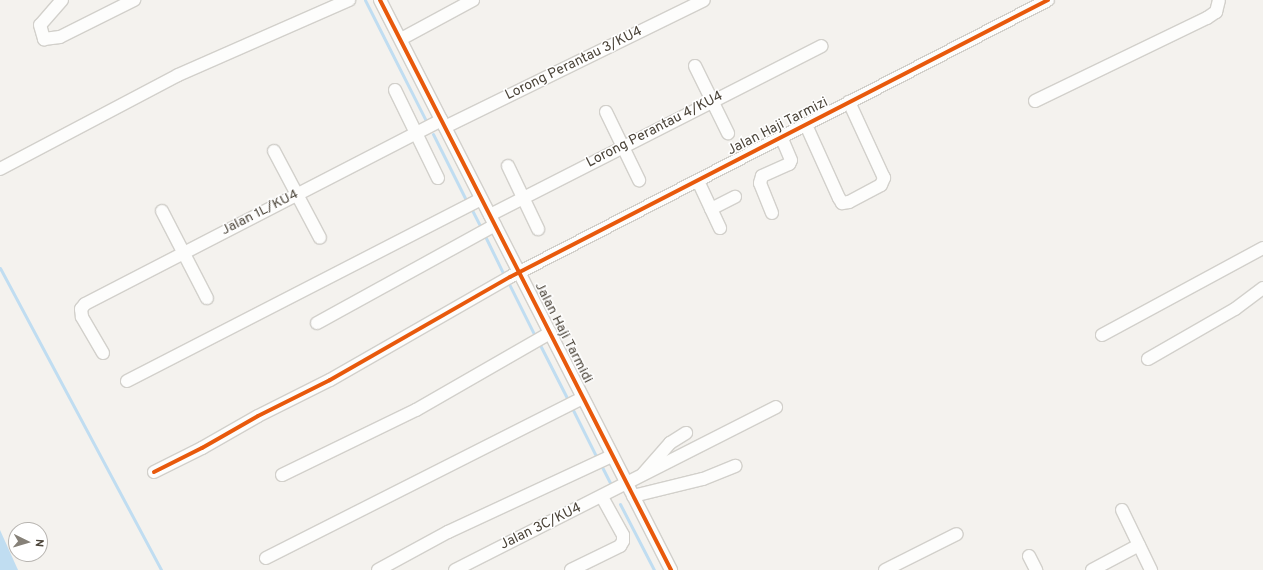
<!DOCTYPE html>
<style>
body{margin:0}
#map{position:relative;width:1263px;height:570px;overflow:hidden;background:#f4f2ee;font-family:Overpass,sans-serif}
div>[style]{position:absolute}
.water>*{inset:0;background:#c0ddf1}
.stream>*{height:3px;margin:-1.5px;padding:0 1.5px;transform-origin:1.5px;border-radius:1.5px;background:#c0ddf1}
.roads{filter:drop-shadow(1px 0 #d2d0cb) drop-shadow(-1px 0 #d2d0cb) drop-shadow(0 1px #d2d0cb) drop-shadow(0 -1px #d2d0cb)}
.minor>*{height:12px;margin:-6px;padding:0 6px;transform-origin:6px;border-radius:6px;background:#fdfdfc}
.cycleway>*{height:4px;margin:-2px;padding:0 2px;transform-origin:2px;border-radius:2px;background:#e8590c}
span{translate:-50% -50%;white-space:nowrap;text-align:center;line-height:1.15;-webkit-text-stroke:3px #fff;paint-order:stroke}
.street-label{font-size:14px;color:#4b4439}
.north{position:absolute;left:8px;top:522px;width:40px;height:40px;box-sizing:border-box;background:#fff;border:1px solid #b7b4b0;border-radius:50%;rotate:95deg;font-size:11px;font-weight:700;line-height:16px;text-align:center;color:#4b4439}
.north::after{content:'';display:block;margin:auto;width:14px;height:18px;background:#868178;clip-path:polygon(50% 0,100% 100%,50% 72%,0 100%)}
</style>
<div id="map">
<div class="water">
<div style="clip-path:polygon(0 530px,18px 570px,0 570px)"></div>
</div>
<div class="stream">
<div style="left:365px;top:0;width:136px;rotate:63.2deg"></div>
<div style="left:433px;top:134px;width:76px;rotate:63.4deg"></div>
<div style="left:472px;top:210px;width:22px;rotate:63deg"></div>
<div style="left:484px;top:234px;width:48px;rotate:64deg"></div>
<div style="left:0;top:268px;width:342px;rotate:61.9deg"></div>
<div style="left:508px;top:282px;width:63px;rotate:63.4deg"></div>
<div style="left:539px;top:343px;width:64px;rotate:63deg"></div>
<div style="left:572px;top:408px;width:56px;rotate:63.4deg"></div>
<div style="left:601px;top:465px;width:25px;rotate:63deg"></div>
<div style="left:620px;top:504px;width:74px;rotate:62.7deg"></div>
</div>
<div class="roads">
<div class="minor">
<div style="left:62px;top:0;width:33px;rotate:131deg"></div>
<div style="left:40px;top:25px;width:15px;rotate:74deg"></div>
<div style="left:44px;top:39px;width:16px;rotate:-7deg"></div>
<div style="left:60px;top:37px;width:83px;rotate:-26.6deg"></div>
<div style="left:380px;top:0;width:640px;rotate:62.95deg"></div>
<div style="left:401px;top:39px;width:82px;rotate:-28.4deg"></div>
<div style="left:695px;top:66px;width:75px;rotate:63.8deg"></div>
<div style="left:395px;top:90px;width:98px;rotate:64deg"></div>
<div style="left:1035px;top:101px;width:191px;rotate:-25.8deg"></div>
<div style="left:1207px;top:18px;width:11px;rotate:-34deg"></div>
<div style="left:1216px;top:12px;width:12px;rotate:-76deg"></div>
<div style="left:606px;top:112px;width:76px;rotate:64.1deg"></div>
<div style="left:806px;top:125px;width:80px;rotate:65.7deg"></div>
<div style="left:839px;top:198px;width:6px;rotate:59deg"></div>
<div style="left:842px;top:203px;width:7px;rotate:-8deg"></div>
<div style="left:849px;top:202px;width:36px;rotate:-28deg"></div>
<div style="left:881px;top:185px;width:8px;rotate:-67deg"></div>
<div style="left:884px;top:178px;width:84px;rotate:-114.7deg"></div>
<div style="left:445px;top:127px;width:288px;rotate:-26.1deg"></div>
<div style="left:274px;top:151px;width:98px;rotate:62.1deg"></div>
<div style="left:508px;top:166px;width:70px;rotate:64.5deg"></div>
<div style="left:0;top:169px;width:201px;rotate:-27.8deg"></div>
<div style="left:178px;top:75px;width:187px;rotate:-23.7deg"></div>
<div style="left:698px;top:181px;width:52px;rotate:64.9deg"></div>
<div style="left:711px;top:209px;width:27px;rotate:-27deg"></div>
<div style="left:162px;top:211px;width:98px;rotate:62.7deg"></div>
<div style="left:772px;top:213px;width:32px;rotate:-112deg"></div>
<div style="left:760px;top:183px;width:7px;rotate:-74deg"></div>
<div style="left:762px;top:176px;width:30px;rotate:-24deg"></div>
<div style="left:789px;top:164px;width:4px;rotate:-63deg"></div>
<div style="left:791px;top:160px;width:25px;rotate:-113deg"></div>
<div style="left:490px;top:215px;width:372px;rotate:-27deg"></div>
<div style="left:317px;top:323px;width:203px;rotate:-28.8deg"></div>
<div style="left:1102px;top:335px;width:183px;rotate:-28.4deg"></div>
<div style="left:103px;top:353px;width:42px;rotate:-120.3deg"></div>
<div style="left:82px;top:317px;width:8px;rotate:-97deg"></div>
<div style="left:81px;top:309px;width:6px;rotate:-51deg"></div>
<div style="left:85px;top:304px;width:401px;rotate:-27.3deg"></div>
<div style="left:1148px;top:359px;width:100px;rotate:-29.9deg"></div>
<div style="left:1235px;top:309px;width:35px;rotate:-37deg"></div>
<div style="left:127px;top:381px;width:398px;rotate:-27.2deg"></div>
<div style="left:154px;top:472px;width:54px;rotate:-26.6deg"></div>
<div style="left:202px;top:448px;width:64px;rotate:-29.7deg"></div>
<div style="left:258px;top:416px;width:80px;rotate:-26.6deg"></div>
<div style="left:330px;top:380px;width:207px;rotate:-29.8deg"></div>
<div style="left:510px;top:277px;width:605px;rotate:-27.24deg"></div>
<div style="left:643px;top:474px;width:41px;rotate:-48.9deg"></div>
<div style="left:670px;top:443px;width:19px;rotate:-32deg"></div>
<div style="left:282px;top:475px;width:149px;rotate:-25.9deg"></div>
<div style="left:416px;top:410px;width:155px;rotate:-29.9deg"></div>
<div style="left:633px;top:496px;width:72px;rotate:-13.7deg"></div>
<div style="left:703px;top:479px;width:35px;rotate:-22deg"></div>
<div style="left:1122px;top:510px;width:67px;rotate:64.2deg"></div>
<div style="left:1029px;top:556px;width:16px;rotate:63deg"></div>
<div style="left:266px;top:558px;width:355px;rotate:-26.8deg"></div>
<div style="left:378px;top:570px;width:80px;rotate:-28.5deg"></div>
<div style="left:448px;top:532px;width:181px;rotate:-24.9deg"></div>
<div style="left:455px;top:570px;width:360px;rotate:-26.9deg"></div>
<div style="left:571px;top:570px;width:55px;rotate:-26.1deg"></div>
<div style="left:620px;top:546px;width:6px;rotate:-59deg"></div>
<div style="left:623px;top:541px;width:6px;rotate:-90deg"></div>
<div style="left:623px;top:535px;width:43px;rotate:-118.9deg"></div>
<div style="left:885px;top:570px;width:80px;rotate:-26.6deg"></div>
<div style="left:1092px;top:570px;width:53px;rotate:-28deg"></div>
</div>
</div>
<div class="cycleway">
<div style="left:380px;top:0;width:640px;rotate:62.95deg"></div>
<div style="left:154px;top:472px;width:54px;rotate:-26.6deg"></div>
<div style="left:202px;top:448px;width:64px;rotate:-29.7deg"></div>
<div style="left:258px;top:416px;width:80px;rotate:-26.6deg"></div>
<div style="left:330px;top:380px;width:207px;rotate:-29.8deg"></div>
<div style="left:510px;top:277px;width:605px;rotate:-27.24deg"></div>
</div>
<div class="street-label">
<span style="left:574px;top:64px;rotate:-26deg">Lorong Perantau 3/KU4</span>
<span style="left:778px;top:127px;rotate:-27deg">Jalan Haji Tarmizi</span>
<span style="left:655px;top:130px;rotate:-27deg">Lorong Perantau 4/KU4</span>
<span style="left:260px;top:213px;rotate:-27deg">Jalan 1L/KU4</span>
<span style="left:563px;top:333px;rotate:63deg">Jalan Haji Tarmidi</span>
<span style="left:541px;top:527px;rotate:-26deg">Jalan 3C/KU4</span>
</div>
<div class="north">N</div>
</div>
